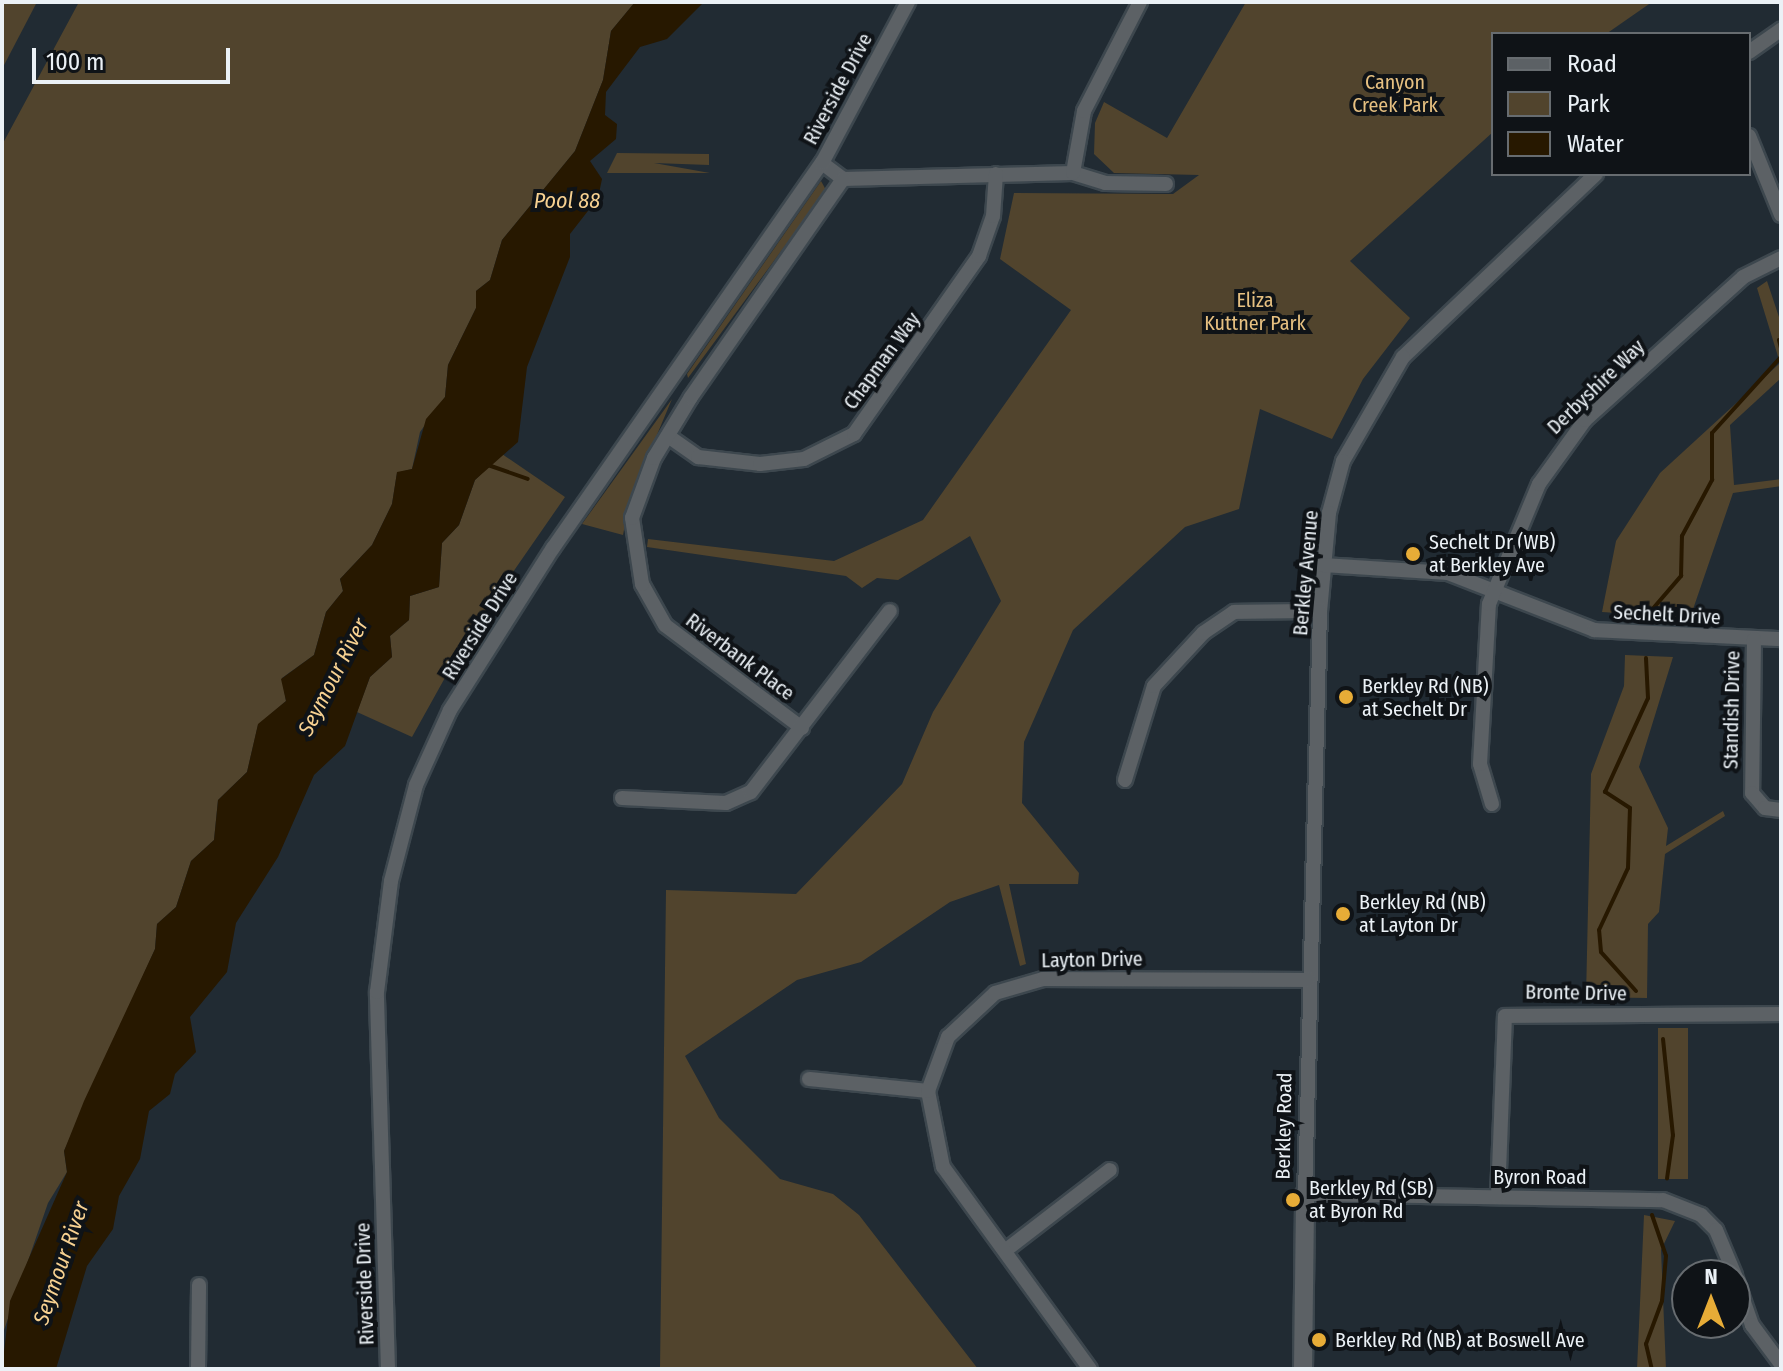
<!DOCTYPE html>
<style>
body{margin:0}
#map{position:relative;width:1783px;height:1371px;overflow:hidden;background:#212b33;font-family:"Fira Sans Condensed",sans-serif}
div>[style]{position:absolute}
.green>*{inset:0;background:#51442d;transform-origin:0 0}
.water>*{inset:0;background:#271800}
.stream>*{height:4px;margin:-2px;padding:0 2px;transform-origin:2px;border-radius:2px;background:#271800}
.roads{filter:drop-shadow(2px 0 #3d474e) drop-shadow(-2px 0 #3d474e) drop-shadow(0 2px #3d474e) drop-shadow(0 -2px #3d474e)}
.minor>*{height:14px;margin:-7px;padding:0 7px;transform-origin:7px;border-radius:7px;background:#5c6165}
.tertiary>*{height:18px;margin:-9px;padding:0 9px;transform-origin:9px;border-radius:9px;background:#5c6165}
.dots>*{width:22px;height:22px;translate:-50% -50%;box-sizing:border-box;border:4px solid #0f1317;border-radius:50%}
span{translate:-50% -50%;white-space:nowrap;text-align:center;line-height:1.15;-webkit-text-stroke:8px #0f1317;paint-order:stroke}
.park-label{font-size:20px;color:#e6c081}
.street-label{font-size:20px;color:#ebf1f6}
.poi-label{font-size:20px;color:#ebf1f6}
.left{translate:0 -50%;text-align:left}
.water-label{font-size:22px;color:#f7d191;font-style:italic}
.frame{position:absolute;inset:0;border:4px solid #ebf1f6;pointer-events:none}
.legend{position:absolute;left:1491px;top:32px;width:260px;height:144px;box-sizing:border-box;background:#0f1317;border:2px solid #676c70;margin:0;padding:10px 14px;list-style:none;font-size:24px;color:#ebf1f6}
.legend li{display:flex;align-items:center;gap:16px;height:40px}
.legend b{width:40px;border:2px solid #676c70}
.north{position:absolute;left:1671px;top:1259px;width:80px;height:80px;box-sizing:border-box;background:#0f1317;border:2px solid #676c70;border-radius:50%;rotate:0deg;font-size:22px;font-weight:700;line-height:32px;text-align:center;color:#ebf1f6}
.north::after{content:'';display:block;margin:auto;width:28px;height:36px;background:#e7ac37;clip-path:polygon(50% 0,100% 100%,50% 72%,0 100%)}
.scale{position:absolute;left:32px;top:48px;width:198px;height:36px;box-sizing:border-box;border:4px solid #ebf1f6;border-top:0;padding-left:10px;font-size:24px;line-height:28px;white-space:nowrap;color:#ebf1f6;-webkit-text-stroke:6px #0f1317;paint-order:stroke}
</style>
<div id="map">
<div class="green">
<div style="clip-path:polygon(2px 2px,37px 2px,2px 69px)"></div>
<div style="clip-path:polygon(79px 2px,635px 2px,611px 31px,603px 80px,575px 151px,502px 240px,490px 280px,476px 291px,476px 308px,448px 365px,445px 397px,420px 432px,412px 469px,397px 473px,392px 504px,372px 545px,340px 579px,343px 591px,326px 612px,314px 655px,282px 678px,286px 701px,258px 725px,247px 772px,218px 800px,214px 840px,191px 861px,176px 907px,157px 924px,155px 949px,64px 1151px,67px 1172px,48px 1203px,2px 1336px,2px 145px)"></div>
<div style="clip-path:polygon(1246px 2px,1652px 2px,1606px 34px,1493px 34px,1493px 132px,1350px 261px,1410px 318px,1363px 379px,1332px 439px,1260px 409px,1239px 509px,1185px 527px,1073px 630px,1024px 742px,1022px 803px,1079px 873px,1078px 884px,1009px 884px,1026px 964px,1020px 966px,999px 885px,950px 902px,861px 962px,797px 980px,685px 1056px,719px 1118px,780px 1179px,833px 1194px,859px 1215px,978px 1369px,660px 1369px,666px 890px,796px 894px,902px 784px,933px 712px,1001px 601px,970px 536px,898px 580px,877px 578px,862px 588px,846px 576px,647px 547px,648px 539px,834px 561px,923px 520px,1071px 310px,1000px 259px,1014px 193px,1173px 194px,1199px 175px,1114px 173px,1094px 154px,1095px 123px,1104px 102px,1167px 138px)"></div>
<div style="clip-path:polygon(617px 153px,709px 154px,709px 165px,654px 163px,710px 173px,607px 173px)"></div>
<div style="clip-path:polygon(821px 181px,826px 190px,688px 378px,687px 374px)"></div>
<div style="clip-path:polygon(1767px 281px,1781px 323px,1781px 378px,1730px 425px,1734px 485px,1781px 479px,1781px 486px,1733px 493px,1690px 618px,1602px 612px,1616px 541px,1660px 473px,1780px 363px,1757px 288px)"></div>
<div style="clip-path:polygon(672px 399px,630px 499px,623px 535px,582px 524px)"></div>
<div style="clip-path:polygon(502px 454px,565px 497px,466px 640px,412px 737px,357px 712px,370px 677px,392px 657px,390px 636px,409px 620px,410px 596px,439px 587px,442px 543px,459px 525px,475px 480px)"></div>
<div style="clip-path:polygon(1625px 655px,1673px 657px,1639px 767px,1668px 828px,1666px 846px,1723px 811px,1725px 816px,1665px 854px,1659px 912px,1648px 924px,1647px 998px,1586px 997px,1591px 774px,1624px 686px)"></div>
<div style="left:1658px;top:1028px;width:30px;height:151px"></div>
<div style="clip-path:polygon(1644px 1215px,1675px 1221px,1661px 1250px,1666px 1369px,1637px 1369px)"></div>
</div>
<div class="water">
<div style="clip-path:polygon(635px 2px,704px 2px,667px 39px,640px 47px,606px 92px,605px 115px,617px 124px,616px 139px,590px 161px,602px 179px,598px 198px,570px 234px,570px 257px,527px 367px,518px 442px,475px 480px,459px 525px,442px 543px,439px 587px,410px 596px,409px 620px,390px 636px,392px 657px,370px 677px,345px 746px,314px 775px,278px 857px,236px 923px,227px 972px,190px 1017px,196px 1052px,175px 1074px,170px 1094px,149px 1111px,140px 1159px,119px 1196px,113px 1229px,87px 1266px,56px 1369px,2px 1369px,10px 1301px,67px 1172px,64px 1151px,84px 1101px,155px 949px,157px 924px,176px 907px,191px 861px,214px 840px,218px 800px,247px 772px,258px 724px,286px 701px,281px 679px,314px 655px,326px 612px,343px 591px,340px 579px,372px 545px,392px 504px,397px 472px,412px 469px,426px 419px,445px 397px,448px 365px,476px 308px,476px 291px,490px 280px,502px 240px,575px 151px,603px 80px,611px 31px)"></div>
</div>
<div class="stream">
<div style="left:1779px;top:340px;width:8px;rotate:76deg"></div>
<div style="left:488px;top:465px;width:42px;rotate:19.3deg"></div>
<div style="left:1650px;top:612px;width:48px;rotate:-49.3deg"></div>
<div style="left:1681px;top:576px;width:40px;rotate:-88.6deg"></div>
<div style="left:1682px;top:536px;width:64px;rotate:-61.8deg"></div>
<div style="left:1712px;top:480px;width:47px;rotate:-90deg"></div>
<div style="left:1712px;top:433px;width:103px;rotate:-47.8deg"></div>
<div style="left:1636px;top:991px;width:52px;rotate:-131.9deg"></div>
<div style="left:1601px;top:952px;width:22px;rotate:-95deg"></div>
<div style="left:1599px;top:930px;width:68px;rotate:-64.9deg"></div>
<div style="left:1628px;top:868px;width:60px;rotate:-88.1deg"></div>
<div style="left:1630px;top:808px;width:30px;rotate:-147deg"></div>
<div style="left:1605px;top:792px;width:103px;rotate:-65.4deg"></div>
<div style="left:1648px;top:698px;width:40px;rotate:-92.9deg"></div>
<div style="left:1663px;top:1039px;width:97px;rotate:84.1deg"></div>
<div style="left:1673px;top:1135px;width:44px;rotate:97.8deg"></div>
<div style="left:1652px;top:1215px;width:43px;rotate:71.1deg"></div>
<div style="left:1666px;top:1256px;width:45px;rotate:95.1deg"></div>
<div style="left:1662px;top:1301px;width:46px;rotate:110.4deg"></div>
<div style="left:1646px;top:1344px;width:26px;rotate:77deg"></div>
</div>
<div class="roads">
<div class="minor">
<div style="left:1749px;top:52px;width:39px;rotate:-35deg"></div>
<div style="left:1749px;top:136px;width:85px;rotate:67.9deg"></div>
<div style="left:822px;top:163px;width:26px;rotate:37deg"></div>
<div style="left:843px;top:179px;width:230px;rotate:-1.5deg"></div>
<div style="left:1073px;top:173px;width:34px;rotate:17deg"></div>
<div style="left:1105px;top:183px;width:61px;rotate:0.9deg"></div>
<div style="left:1073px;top:173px;width:63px;rotate:-79.9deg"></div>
<div style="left:1084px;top:111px;width:123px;rotate:-62.8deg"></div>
<div style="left:1596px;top:174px;width:266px;rotate:136.5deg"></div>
<div style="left:1403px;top:357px;width:120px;rotate:120deg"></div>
<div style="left:1343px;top:461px;width:54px;rotate:105.1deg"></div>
<div style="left:1329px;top:513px;width:98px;rotate:95.2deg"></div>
<div style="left:1320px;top:611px;width:583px;rotate:91.47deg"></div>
<div style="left:1305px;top:1194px;width:358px;rotate:1deg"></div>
<div style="left:1663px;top:1200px;width:41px;rotate:21.5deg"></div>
<div style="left:1701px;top:1215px;width:21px;rotate:45deg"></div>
<div style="left:1716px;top:1230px;width:49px;rotate:67.1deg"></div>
<div style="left:668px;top:436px;width:37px;rotate:35deg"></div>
<div style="left:698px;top:457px;width:62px;rotate:6.4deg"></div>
<div style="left:760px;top:464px;width:44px;rotate:-6.5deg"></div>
<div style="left:804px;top:459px;width:56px;rotate:-26.6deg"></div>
<div style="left:854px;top:434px;width:218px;rotate:-54.9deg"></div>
<div style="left:979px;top:256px;width:42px;rotate:-70.7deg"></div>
<div style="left:993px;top:216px;width:42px;rotate:-85.9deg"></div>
<div style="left:1323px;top:565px;width:125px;rotate:3.7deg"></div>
<div style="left:1448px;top:573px;width:157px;rotate:21.3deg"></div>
<div style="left:1594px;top:630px;width:187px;rotate:2.8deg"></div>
<div style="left:1754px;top:639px;width:154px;rotate:90.7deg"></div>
<div style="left:1752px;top:793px;width:20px;rotate:49deg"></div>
<div style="left:1765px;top:808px;width:16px;rotate:7deg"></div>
<div style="left:802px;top:728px;width:171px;rotate:-143.1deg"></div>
<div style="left:665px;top:625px;width:47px;rotate:-119.3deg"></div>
<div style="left:642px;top:584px;width:67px;rotate:-98.6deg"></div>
<div style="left:632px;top:518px;width:64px;rotate:-69.9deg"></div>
<div style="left:654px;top:458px;width:71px;rotate:-58.8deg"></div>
<div style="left:691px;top:397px;width:266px;rotate:-55.1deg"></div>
<div style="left:1125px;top:780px;width:98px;rotate:-72.9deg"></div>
<div style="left:1154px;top:686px;width:72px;rotate:-47.2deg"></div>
<div style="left:1203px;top:633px;width:37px;rotate:-34deg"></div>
<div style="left:1234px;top:612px;width:86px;rotate:-0.7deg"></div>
<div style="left:622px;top:798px;width:104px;rotate:2.8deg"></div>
<div style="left:726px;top:803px;width:27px;rotate:-24deg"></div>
<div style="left:751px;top:792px;width:228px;rotate:-52.5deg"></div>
<div style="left:1492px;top:804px;width:42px;rotate:-106.7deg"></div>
<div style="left:1480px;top:764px;width:160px;rotate:-86.8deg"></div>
<div style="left:1489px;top:604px;width:130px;rotate:-67.4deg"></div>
<div style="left:1539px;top:484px;width:79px;rotate:-54.3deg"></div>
<div style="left:1585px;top:420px;width:213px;rotate:-42.1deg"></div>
<div style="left:1743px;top:277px;width:42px;rotate:-26.6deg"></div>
<div style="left:809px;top:1079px;width:120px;rotate:5.8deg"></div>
<div style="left:1498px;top:1197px;width:181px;rotate:-87.8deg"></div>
<div style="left:1505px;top:1016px;width:276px;rotate:-0.4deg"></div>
<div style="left:1006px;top:1250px;width:131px;rotate:-37.6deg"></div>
<div style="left:1735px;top:1276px;width:52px;rotate:70.9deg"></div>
<div style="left:1752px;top:1325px;width:49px;rotate:53.4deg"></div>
<div style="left:198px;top:1369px;width:84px;rotate:-89.3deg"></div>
<div style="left:388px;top:1369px;width:377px;rotate:-91.7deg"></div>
<div style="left:377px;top:992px;width:112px;rotate:-82.8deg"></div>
<div style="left:391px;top:881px;width:99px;rotate:-75.4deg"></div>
<div style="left:416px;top:785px;width:82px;rotate:-65.6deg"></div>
<div style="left:450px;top:710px;width:192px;rotate:-57.6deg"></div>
<div style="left:553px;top:548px;width:470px;rotate:-55.1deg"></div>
<div style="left:822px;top:163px;width:183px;rotate:-61.9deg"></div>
<div style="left:1090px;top:1369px;width:250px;rotate:-126deg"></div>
<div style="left:943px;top:1167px;width:77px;rotate:-101.2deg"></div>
<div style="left:928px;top:1091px;width:58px;rotate:-69.7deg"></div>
<div style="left:948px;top:1037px;width:64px;rotate:-43.1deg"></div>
<div style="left:995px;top:993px;width:50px;rotate:-16.3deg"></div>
<div style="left:1043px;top:979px;width:265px;rotate:0.2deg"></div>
</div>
<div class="tertiary">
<div style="left:1303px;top:1369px;width:175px;rotate:-89.3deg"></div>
</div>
</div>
<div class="dots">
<div style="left:1413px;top:554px;background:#e7ac37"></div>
<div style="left:1346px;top:697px;background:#e7ac37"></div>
<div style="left:1343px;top:914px;background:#e7ac37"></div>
<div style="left:1293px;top:1200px;background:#e7ac37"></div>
<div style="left:1319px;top:1340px;background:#e7ac37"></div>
</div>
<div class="park-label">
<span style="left:1395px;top:94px">Canyon<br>Creek Park</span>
<span style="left:1255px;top:312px">Eliza<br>Kuttner Park</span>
</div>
<div class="street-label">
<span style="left:838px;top:89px;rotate:-62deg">Riverside Drive</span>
<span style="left:882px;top:361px;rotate:-54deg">Chapman Way</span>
<span style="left:1596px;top:387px;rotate:-44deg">Derbyshire Way</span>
<span style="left:1306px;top:573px;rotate:-85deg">Berkley Avenue</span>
<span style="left:1667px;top:615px;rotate:3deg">Sechelt Drive</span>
<span style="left:480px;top:626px;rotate:-58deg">Riverside Drive</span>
<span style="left:740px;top:657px;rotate:37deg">Riverbank Place</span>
<span style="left:1732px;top:710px;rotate:-89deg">Standish Drive</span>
<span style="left:1092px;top:960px;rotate:-1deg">Layton Drive</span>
<span style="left:1576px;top:993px;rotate:1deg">Bronte Drive</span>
<span style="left:1284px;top:1126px;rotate:-89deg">Berkley Road</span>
<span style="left:1540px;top:1177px">Byron Road</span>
<span style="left:365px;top:1284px;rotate:-92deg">Riverside Drive</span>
</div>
<div class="poi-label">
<span class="left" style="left:1429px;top:554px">Sechelt Dr (WB)<br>at Berkley Ave</span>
<span class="left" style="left:1362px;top:698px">Berkley Rd (NB)<br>at Sechelt Dr</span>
<span class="left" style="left:1359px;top:914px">Berkley Rd (NB)<br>at Layton Dr</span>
<span class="left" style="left:1309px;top:1200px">Berkley Rd (SB)<br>at Byron Rd</span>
<span class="left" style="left:1335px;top:1340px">Berkley Rd (NB) at Boswell Ave</span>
</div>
<div class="water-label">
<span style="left:567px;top:201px">Pool 88</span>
<span style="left:333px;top:677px;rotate:-63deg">Seymour River</span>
<span style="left:61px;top:1263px;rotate:-71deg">Seymour River</span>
</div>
<div class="frame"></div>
<ul class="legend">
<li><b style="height:10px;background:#5c6165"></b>Road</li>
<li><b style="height:22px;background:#51442d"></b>Park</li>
<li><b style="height:22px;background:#271800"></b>Water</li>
</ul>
<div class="north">N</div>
<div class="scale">100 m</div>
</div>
